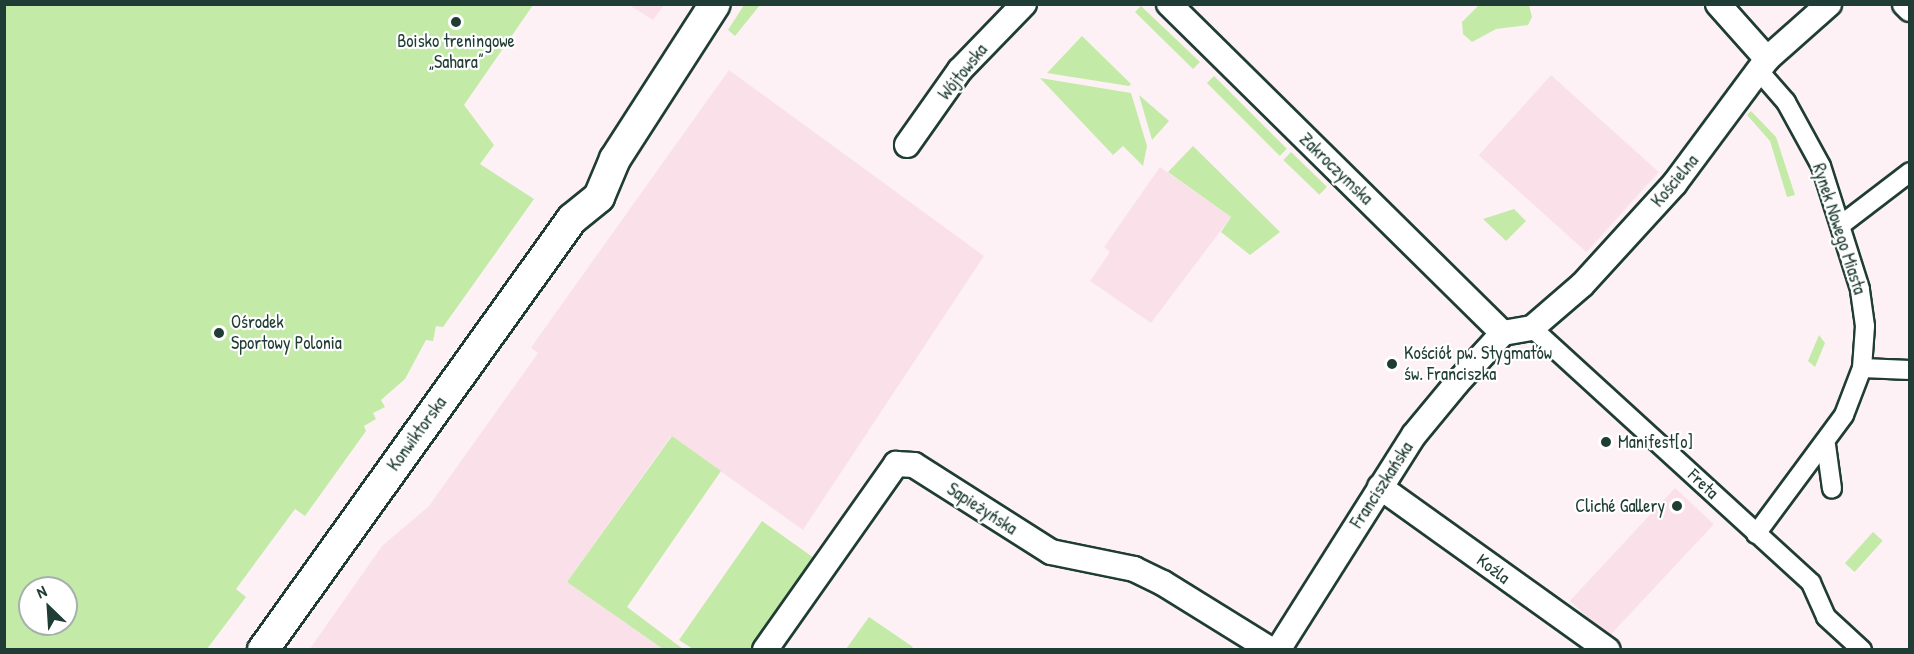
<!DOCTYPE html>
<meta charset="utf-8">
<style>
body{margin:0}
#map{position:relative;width:1914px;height:654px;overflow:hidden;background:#fdf1f5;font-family:"Patrick Hand",sans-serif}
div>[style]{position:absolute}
.built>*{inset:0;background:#fae1e9;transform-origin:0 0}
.green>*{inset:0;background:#c3eba7;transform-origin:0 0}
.roads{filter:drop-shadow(2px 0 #1f3d34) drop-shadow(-2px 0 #1f3d34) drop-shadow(0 2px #1f3d34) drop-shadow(0 -2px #1f3d34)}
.pedestrian>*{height:18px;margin:-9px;padding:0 9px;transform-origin:9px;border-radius:9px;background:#fff}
.minor>*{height:24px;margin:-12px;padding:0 12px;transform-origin:12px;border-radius:12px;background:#fff}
.tertiary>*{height:30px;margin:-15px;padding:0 15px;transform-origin:15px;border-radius:15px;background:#fff}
.dots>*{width:16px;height:16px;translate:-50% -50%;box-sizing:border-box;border:3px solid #fff;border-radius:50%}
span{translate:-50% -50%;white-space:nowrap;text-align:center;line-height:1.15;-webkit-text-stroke:4.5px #fff;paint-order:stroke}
.poi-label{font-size:18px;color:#1f3d34}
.left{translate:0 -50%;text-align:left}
.right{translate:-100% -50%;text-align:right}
.street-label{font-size:18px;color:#1f3d34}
.frame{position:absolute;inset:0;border:6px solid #1f3d34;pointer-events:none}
.north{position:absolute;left:18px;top:576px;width:60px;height:60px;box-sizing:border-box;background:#fff;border:2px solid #a5b1ae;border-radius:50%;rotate:335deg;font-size:16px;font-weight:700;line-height:24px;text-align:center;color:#1f3d34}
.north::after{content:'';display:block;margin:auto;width:21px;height:27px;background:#1f3d34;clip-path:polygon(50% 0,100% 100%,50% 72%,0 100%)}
</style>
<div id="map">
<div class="built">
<div style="clip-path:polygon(629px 5px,664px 5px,653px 20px)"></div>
<div style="clip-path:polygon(729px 70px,984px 256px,803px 530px,671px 436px,567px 582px,663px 649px,309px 650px,382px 546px,429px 506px,538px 353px,531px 348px,537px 339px)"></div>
<div style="left:1551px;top:75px;width:145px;height:108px;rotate:42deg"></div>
<div style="clip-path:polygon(1160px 167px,1231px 217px,1151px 323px,1090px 281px,1110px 252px,1104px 247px)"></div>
<div style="left:1675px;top:488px;width:53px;height:154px;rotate:43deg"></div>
</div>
<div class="green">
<div style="clip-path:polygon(evenodd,4px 5px,533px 5px,464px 105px,494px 145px,480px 164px,534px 199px,443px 327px,436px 326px,433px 341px,426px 340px,405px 379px,381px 400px,385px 407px,373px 413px,376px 419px,364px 426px,366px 431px,305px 516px,295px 509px,236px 589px,246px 597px,207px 649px,5px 649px,4px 5px,30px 588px,66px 588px,66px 624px,30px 624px,30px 588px)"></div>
<div style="clip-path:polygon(744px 5px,760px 5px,735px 36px,728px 30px)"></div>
<div style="clip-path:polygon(1479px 5px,1529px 5px,1532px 17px,1528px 25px,1496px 29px,1472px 42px,1463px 34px,1462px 22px)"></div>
<div style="clip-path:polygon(1141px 6px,1200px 62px,1193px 69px,1135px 12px)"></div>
<div style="clip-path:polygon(1082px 36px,1131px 84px,1129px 86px,1047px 73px)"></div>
<div style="left:1214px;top:76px;width:103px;height:10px;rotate:45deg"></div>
<div style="clip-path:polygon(1040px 78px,1131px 93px,1147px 146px,1143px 166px,1123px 146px,1113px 155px)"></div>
<div style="clip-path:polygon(1139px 95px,1169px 121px,1152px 140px)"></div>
<div style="clip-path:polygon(1751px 111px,1776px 137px,1795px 195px,1787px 197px,1770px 141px,1747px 115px)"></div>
<div style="clip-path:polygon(1193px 146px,1280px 232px,1250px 255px,1221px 232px,1231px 217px,1168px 172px)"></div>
<div style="left:1291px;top:152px;width:50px;height:11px;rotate:44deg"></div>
<div style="clip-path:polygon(1514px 209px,1526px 221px,1506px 241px,1483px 219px)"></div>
<div style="clip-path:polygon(1819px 335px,1825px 343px,1815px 367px,1808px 361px)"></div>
<div style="clip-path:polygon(672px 436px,721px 471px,627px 607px,683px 649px,663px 649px,567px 582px)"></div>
<div style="clip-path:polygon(762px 521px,814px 558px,750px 649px,693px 649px,679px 640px)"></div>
<div style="left:1873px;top:532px;width:13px;height:42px;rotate:42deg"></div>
<div style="clip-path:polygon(869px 617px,913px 647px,911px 649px,846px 649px)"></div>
</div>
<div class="roads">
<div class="pedestrian">
<div style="left:1841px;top:225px;width:87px;rotate:-37.5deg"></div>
<div style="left:1532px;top:328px;width:378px;rotate:42.4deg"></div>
<div style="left:1811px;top:583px;width:37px;rotate:66deg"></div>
<div style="left:1826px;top:617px;width:49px;rotate:42.5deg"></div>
<div style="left:1862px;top:368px;width:48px;rotate:2.4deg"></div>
<div style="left:1826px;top:445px;width:44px;rotate:82.2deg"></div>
<div style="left:1756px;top:534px;width:148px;rotate:-53.5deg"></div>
<div style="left:1844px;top:415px;width:50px;rotate:-69deg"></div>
<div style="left:1862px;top:368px;width:42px;rotate:-85.9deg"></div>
<div style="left:1865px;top:326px;width:37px;rotate:-98deg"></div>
<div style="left:1860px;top:289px;width:129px;rotate:-107.6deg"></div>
<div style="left:1821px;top:166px;width:73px;rotate:-118.7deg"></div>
<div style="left:1786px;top:102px;width:41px;rotate:-131.1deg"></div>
</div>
<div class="minor">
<div style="left:1169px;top:4px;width:469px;rotate:44.6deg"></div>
<div style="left:1718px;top:4px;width:74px;rotate:48.3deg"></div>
<div style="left:1905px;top:4px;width:7px;rotate:45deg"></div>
<div style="left:907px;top:145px;width:92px;rotate:-54.8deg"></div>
<div style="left:960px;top:70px;width:92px;rotate:-45.9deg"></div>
<div style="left:1380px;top:487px;width:280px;rotate:35.6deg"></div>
<div style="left:765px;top:650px;width:228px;rotate:-54.8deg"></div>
<div style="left:896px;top:464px;width:18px;rotate:3deg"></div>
<div style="left:914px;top:465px;width:162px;rotate:32.4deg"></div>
<div style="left:1051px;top:552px;width:85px;rotate:11.6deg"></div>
<div style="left:1134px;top:569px;width:32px;rotate:26deg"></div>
<div style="left:1163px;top:583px;width:127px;rotate:31.8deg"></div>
<div style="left:1278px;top:650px;width:254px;rotate:-57.7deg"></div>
<div style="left:1414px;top:435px;width:67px;rotate:-50.4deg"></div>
<div style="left:1457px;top:383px;width:68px;rotate:-47.4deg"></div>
<div style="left:1503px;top:333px;width:29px;rotate:-10deg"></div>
<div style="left:1532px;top:328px;width:66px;rotate:-40.7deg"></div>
<div style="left:1582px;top:285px;width:138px;rotate:-47.6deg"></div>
<div style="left:1675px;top:183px;width:154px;rotate:-53.4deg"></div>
<div style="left:1767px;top:59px;width:83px;rotate:-41.6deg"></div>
</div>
<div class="tertiary">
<div style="left:263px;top:650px;width:530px;rotate:-54.36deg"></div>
<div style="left:572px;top:219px;width:35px;rotate:-39deg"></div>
<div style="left:599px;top:197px;width:41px;rotate:-67.2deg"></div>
<div style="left:615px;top:159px;width:184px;rotate:-57.2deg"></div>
</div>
</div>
<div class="dots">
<div style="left:456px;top:22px;background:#1f3d34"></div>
<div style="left:219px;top:333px;background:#1f3d34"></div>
<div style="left:1392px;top:364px;background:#1f3d34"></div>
<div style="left:1606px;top:442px;background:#1f3d34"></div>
<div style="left:1677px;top:506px;background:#1f3d34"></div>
</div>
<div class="poi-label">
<span style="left:456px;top:52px">Boisko treningowe<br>„Sahara”</span>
<span class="left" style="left:231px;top:333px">Ośrodek<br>Sportowy Polonia</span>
<span class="left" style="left:1404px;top:364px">Kościół pw. Stygmatów<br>św. Franciszka</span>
<span class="left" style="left:1618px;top:442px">Manifest[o]</span>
<span class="right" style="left:1665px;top:506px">Cliché Gallery</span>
</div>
<div class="street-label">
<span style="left:963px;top:72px;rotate:-51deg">Wójtowska</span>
<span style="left:1336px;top:169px;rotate:44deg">Zakroczymska</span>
<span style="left:1675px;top:181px;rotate:-50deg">Kościelna</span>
<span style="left:1839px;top:229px;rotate:72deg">Rynek Nowego Miasta</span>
<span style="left:417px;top:434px;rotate:-54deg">Konwiktorska</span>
<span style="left:1703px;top:484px;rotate:43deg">Freta</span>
<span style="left:1382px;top:485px;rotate:-57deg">Franciszkańska</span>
<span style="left:982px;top:509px;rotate:33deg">Sapieżyńska</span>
<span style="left:1493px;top:569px;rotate:37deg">Koźla</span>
</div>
<div class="frame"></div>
<div class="north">N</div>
</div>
